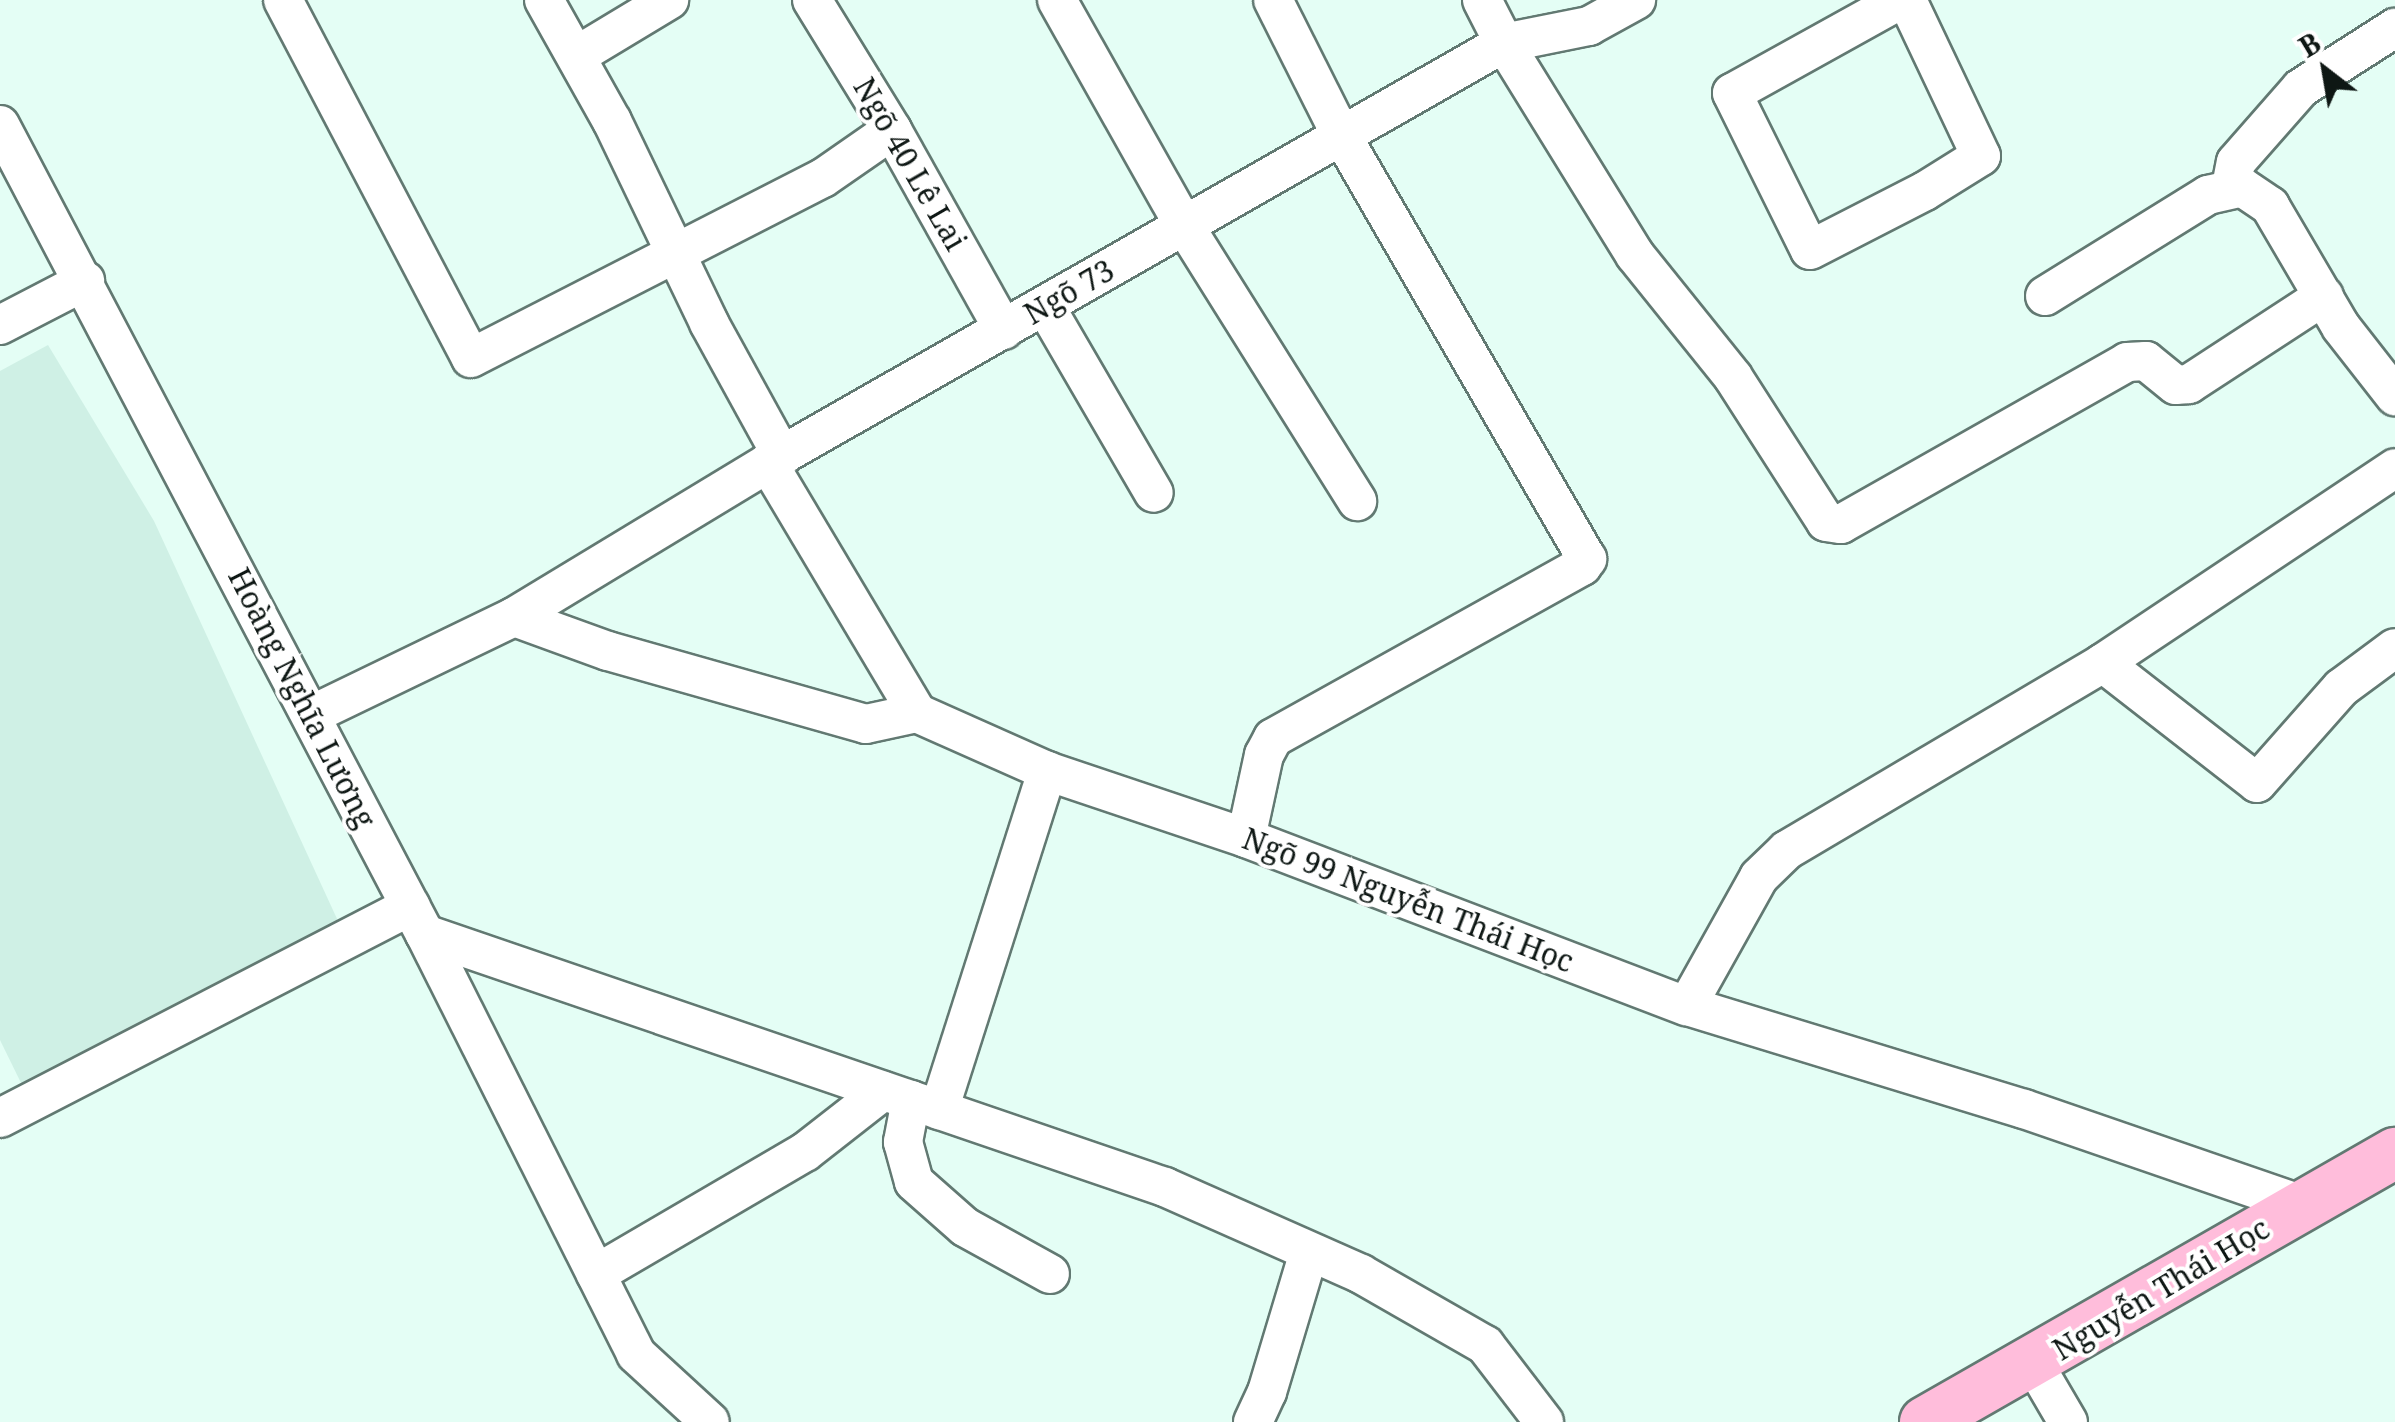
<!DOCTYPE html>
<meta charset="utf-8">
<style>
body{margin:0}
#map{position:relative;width:2395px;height:1422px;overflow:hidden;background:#e4fef5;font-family:"Noto Serif",serif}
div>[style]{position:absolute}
.built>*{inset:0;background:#cff0e5}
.roads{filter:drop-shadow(2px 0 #627972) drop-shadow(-2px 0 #627972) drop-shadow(0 2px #627972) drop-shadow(0 -2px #627972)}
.minor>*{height:38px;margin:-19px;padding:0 19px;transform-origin:19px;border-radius:19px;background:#fff}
.major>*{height:50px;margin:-25px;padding:0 25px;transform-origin:25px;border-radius:25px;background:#ffbddb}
span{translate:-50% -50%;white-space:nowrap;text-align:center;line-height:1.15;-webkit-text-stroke:8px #fff;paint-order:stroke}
.street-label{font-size:30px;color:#0e1714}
.north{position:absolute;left:2275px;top:20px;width:100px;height:100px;-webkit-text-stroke:8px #fff;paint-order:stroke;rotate:329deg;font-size:28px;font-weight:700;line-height:40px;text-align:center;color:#0e1714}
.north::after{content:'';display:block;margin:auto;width:35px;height:45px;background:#0e1714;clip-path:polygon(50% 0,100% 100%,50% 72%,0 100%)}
</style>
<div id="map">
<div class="built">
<div style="clip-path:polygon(48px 345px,154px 521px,338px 921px,23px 1087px,0 1040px,0 371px)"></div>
</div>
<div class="roads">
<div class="minor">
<div style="left:283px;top:0;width:404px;rotate:62.3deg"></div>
<div style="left:471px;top:358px;width:395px;rotate:-27.1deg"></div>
<div style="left:823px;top:178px;width:84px;rotate:-34.8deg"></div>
<div style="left:544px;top:0;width:139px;rotate:60.7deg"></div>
<div style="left:612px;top:121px;width:224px;rotate:64.3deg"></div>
<div style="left:709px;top:323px;width:152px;rotate:61.2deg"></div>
<div style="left:812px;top:0;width:153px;rotate:58.4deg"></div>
<div style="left:892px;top:130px;width:229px;rotate:60.8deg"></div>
<div style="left:1057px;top:0;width:258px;rotate:60.6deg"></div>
<div style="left:1184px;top:225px;width:326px;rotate:57.9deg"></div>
<div style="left:1482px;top:0;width:48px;rotate:62.9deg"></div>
<div style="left:1504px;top:43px;width:249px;rotate:58.3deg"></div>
<div style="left:1635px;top:255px;width:156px;rotate:51.2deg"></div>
<div style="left:1733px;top:377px;width:172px;rotate:57.3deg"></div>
<div style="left:1826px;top:522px;width:15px;rotate:8deg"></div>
<div style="left:1841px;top:524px;width:329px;rotate:-29.5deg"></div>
<div style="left:2127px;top:362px;width:19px;rotate:-3deg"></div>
<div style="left:2146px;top:361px;width:38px;rotate:39deg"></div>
<div style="left:2176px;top:385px;width:13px;rotate:-4deg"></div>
<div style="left:2189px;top:384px;width:161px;rotate:-33.1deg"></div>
<div style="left:1900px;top:0;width:192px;rotate:151deg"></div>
<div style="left:1732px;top:93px;width:175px;rotate:63.6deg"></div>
<div style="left:1810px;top:250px;width:129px;rotate:-27.2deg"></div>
<div style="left:1925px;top:191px;width:66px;rotate:-32deg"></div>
<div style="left:1981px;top:156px;width:173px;rotate:-115.4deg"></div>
<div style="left:576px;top:56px;width:109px;rotate:-31.1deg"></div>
<div style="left:0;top:125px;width:914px;rotate:62.29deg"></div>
<div style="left:425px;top:934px;width:470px;rotate:63.3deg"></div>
<div style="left:636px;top:1354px;width:100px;rotate:42.6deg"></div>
<div style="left:2231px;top:187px;width:25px;rotate:-79deg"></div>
<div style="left:2236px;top:162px;width:98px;rotate:-48.7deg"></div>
<div style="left:2301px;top:88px;width:112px;rotate:-32.6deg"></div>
<div style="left:2045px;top:296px;width:192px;rotate:-31.8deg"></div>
<div style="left:2208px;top:195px;width:35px;rotate:-13deg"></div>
<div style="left:2242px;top:187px;width:34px;rotate:34deg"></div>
<div style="left:2270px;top:206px;width:140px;rotate:59.6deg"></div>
<div style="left:2341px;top:327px;width:88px;rotate:52deg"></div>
<div style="left:1045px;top:306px;width:216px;rotate:59.8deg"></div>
<div style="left:0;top:325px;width:96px;rotate:-27.4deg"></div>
<div style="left:768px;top:463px;width:291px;rotate:59.2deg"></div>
<div style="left:514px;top:617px;width:100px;rotate:19.9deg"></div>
<div style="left:608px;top:651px;width:268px;rotate:15.8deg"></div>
<div style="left:866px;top:724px;width:52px;rotate:-12.2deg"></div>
<div style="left:917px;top:713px;width:142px;rotate:24deg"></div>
<div style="left:1047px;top:771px;width:210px;rotate:18.6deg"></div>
<div style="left:1246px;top:838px;width:472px;rotate:20.9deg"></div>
<div style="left:1687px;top:1006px;width:352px;rotate:17deg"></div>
<div style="left:2024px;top:1109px;width:295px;rotate:19deg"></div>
<div style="left:2103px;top:663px;width:195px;rotate:37.9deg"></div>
<div style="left:2257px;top:783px;width:127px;rotate:-48.5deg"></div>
<div style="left:2341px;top:688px;width:67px;rotate:-36.5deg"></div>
<div style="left:311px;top:715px;width:225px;rotate:-25.8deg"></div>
<div style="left:514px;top:617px;width:297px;rotate:-31.2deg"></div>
<div style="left:768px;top:463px;width:847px;rotate:-29.71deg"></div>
<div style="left:1504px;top:43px;width:87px;rotate:-11.3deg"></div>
<div style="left:1589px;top:26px;width:54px;rotate:-29deg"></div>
<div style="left:1246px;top:838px;width:85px;rotate:-77.8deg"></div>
<div style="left:1264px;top:755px;width:19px;rotate:-62deg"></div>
<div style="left:1273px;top:738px;width:354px;rotate:-29.1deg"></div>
<div style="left:1582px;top:566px;width:9px;rotate:-54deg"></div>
<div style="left:1587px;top:559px;width:490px;rotate:-120.1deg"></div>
<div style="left:1341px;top:135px;width:151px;rotate:-116.7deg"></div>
<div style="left:425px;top:934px;width:782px;rotate:18.88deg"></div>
<div style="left:1165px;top:1187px;width:214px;rotate:23.9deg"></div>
<div style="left:1361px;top:1274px;width:143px;rotate:29.8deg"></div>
<div style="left:1485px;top:1345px;width:97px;rotate:52.5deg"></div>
<div style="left:1687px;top:1006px;width:148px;rotate:-60.8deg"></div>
<div style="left:1759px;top:877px;width:39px;rotate:-44deg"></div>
<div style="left:1787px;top:850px;width:367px;rotate:-30.6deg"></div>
<div style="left:2103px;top:663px;width:351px;rotate:-33.7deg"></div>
<div style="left:911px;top:1100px;width:43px;rotate:100.8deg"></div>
<div style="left:903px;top:1142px;width:41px;rotate:74.6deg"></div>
<div style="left:914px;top:1182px;width:68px;rotate:41.4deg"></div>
<div style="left:965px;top:1227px;width:97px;rotate:28.9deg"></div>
<div style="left:939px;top:1110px;width:356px;rotate:-72.3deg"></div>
<div style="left:0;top:1118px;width:462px;rotate:-27.3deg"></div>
<div style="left:596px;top:1274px;width:242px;rotate:-30.3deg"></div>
<div style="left:805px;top:1152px;width:99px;rotate:-38deg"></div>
<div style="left:2034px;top:1364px;width:67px;rotate:59.6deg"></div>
<div style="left:1253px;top:1422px;width:33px;rotate:-65deg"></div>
<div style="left:1267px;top:1392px;width:146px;rotate:-73.3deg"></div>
</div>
<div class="major">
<div style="left:1925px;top:1422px;width:542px;rotate:-29.78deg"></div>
</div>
</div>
<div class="street-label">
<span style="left:910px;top:164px;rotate:60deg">Ngõ 40 Lê Lai</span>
<span style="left:1069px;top:292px;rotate:-30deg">Ngõ 73</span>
<span style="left:302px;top:698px;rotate:63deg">Hoàng Nghĩa Lương</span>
<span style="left:1408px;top:900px;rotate:21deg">Ngõ 99 Nguyễn Thái Học</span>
<span style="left:2161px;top:1289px;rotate:-31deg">Nguyễn Thái Học</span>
</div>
<div class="north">B</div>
</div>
